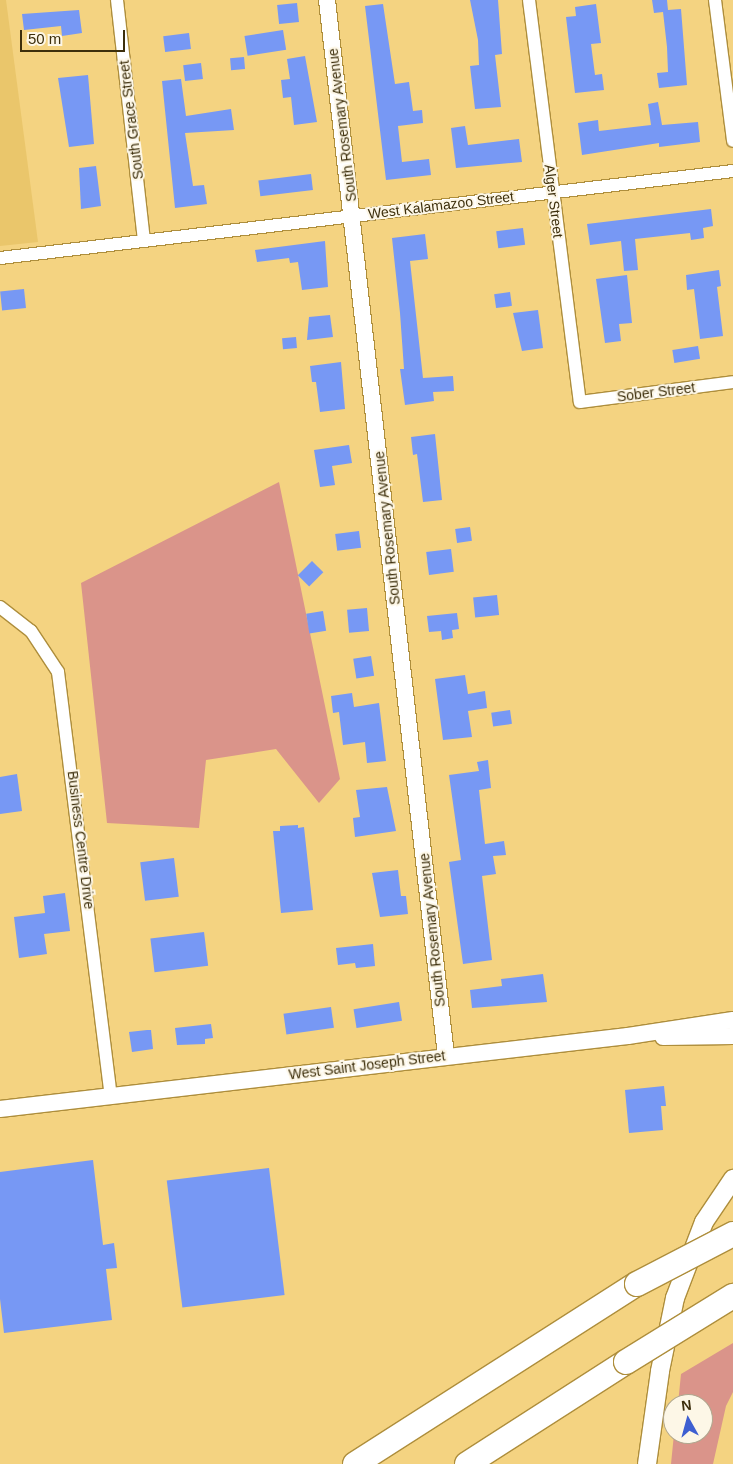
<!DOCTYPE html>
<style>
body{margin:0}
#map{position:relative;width:733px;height:1464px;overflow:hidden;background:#f4d381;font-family:Helvetica,sans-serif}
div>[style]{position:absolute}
.built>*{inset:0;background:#eac66b}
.green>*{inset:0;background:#da948a}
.building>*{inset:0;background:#7798f4;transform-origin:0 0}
.roads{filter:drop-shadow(1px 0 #ae8e3c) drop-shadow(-1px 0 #ae8e3c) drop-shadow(0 1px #ae8e3c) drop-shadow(0 -1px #ae8e3c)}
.minor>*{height:12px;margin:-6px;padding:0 6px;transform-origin:6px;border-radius:6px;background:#fff}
.tertiary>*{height:16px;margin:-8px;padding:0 8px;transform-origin:8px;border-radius:8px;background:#fff}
.secondary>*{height:18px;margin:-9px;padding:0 9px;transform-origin:9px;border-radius:9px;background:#fff}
.motorway>*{height:24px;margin:-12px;padding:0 12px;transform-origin:12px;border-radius:12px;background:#fff}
.bridges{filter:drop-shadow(1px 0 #ae8e3c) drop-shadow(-1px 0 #ae8e3c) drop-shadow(0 1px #ae8e3c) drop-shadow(0 -1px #ae8e3c)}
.motorway-bridge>*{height:24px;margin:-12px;padding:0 12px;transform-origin:12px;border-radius:12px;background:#fff}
span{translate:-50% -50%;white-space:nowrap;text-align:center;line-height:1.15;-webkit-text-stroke:4px #fdf7e7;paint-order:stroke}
.street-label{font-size:14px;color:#3d2f0c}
.north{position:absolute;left:663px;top:1394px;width:50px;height:50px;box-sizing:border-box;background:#fdf7e7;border:1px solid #b0a78f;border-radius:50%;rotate:353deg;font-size:14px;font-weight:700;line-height:20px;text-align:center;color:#3d2f0c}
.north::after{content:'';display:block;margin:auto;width:18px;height:22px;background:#3e5fd1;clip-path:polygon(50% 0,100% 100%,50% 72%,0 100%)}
.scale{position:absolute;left:20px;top:30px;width:105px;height:22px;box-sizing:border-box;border:2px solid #3d2f0c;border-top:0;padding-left:6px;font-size:15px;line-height:18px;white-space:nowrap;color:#3d2f0c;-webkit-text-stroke:4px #fdf7e7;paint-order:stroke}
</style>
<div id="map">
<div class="built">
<div style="clip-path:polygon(0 0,6px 0,38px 242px,0 246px)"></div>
</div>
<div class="green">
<div style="clip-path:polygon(279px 482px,340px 779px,319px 803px,276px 749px,206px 760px,199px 828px,107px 823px,81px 583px)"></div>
<div style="clip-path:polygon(733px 1343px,733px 1392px,726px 1406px,713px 1464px,671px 1464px,674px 1434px,703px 1434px,703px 1404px,678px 1404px,681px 1374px)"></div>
</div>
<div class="building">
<div style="clip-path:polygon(470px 0,498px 0,502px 54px,495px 55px,501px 107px,475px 109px,470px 66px,479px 65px,478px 40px)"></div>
<div style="clip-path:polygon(652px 0,667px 0,668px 10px,681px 9px,687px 85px,659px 88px,657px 73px,668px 72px,667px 47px,663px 12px,654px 13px)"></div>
<div style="left:297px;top:3px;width:19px;height:20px;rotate:84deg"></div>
<div style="clip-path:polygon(383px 4px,395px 84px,409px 82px,413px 111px,422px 110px,423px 123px,398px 126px,402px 162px,429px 159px,431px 175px,386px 180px,365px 6px)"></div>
<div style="clip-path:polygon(596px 4px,601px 43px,591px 44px,595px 75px,602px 74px,604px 90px,575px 93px,566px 17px,576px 16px,575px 7px)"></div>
<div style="clip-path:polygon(79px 10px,82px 33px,62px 36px,61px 26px,24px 30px,22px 14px)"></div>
<div style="left:283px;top:30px;width:20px;height:39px;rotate:81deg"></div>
<div style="left:189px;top:33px;width:16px;height:26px;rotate:83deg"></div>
<div style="clip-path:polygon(305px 56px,317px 122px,294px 125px,291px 97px,283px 98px,281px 80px,290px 79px,287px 59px)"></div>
<div style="left:244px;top:57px;width:12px;height:14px;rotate:85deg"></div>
<div style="left:201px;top:63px;width:16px;height:18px;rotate:83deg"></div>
<div style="clip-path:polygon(88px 75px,94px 144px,69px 147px,58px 78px)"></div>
<div style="clip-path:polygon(181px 79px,186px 116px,231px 109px,234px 130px,185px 133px,193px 186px,204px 185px,207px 204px,175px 208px,162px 81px)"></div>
<div style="clip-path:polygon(658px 102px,662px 125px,698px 122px,700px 142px,659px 147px,659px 143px,582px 155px,578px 123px,598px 120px,599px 131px,651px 125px,648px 104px)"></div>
<div style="clip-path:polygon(465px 126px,468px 145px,519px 139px,522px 162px,456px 168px,451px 128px)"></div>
<div style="clip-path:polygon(96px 166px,101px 206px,81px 209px,79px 168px)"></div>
<div style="left:311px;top:174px;width:16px;height:53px;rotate:83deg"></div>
<div style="clip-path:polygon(711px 209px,713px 226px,703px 228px,704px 238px,691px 240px,690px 233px,635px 239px,638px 270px,624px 271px,621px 241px,590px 245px,587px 224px)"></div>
<div style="left:523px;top:228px;width:17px;height:27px;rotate:83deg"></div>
<div style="clip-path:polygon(425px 234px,428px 259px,410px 261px,423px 378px,453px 376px,454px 391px,433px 392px,434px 401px,405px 405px,400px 369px,404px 369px,400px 313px,392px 238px)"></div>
<div style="clip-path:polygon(325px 241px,328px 287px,302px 290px,298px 262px,290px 263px,289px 258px,257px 262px,255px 250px)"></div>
<div style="clip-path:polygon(719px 270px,721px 286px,717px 287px,723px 336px,700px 339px,694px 289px,687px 290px,686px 275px)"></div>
<div style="clip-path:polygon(627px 275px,632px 323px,619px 324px,621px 341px,605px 343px,596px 279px)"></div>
<div style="left:24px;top:289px;width:19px;height:24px;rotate:84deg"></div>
<div style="left:510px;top:292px;width:14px;height:16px;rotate:82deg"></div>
<div style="clip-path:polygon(538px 310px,543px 348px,522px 351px,513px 313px)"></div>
<div style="clip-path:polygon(330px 315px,333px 337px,307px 340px,309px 317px)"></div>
<div style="left:296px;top:337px;width:11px;height:14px;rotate:85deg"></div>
<div style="left:698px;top:346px;width:13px;height:26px;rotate:81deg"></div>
<div style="clip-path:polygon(341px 362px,345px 409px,320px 412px,316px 382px,312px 382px,310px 366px)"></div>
<div style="clip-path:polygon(435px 434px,442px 500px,423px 502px,417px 454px,413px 455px,411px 437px)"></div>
<div style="clip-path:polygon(349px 445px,352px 463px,332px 466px,335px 485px,320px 487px,314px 450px)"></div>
<div style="left:470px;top:527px;width:14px;height:15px;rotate:82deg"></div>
<div style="left:359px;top:531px;width:17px;height:24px;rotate:83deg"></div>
<div style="left:451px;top:549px;width:23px;height:25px;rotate:83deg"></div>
<div style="left:312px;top:561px;width:16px;height:20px;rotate:45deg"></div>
<div style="left:497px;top:595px;width:20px;height:24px;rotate:84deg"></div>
<div style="left:367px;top:608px;width:23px;height:20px;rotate:85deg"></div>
<div style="left:323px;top:611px;width:20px;height:17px;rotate:81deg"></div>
<div style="clip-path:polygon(457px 613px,459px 629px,452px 630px,453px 638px,442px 640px,441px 631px,429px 632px,427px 616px)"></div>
<div style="left:371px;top:656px;width:20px;height:18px;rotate:81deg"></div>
<div style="clip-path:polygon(465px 675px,468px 694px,485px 691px,487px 708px,468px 711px,472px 737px,443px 740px,435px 679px)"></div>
<div style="clip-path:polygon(352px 693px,354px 707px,379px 703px,386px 761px,367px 763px,365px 742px,343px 745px,339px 712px,333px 713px,331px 696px)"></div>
<div style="left:510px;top:710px;width:14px;height:19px;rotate:82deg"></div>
<div style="clip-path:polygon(488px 760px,491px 788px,479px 790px,485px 844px,504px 841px,506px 855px,493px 856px,496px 874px,482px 876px,492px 960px,463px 964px,449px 862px,461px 860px,449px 775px,479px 771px,477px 762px)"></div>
<div style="clip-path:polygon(17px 774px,22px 811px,0 814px,0 777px)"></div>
<div style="clip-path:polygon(387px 787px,396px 831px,355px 837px,353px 818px,360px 817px,356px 790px)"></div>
<div style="clip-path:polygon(298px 825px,298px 828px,304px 827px,313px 910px,281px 913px,273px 831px,280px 831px,280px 826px)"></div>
<div style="left:174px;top:858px;width:39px;height:34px;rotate:83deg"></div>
<div style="clip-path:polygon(398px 870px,401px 896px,406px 896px,408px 914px,380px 917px,372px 873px)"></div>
<div style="clip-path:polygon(65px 893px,70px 931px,44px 934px,47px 954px,19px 958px,14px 917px,45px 913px,43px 896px)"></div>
<div style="left:204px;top:932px;width:34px;height:54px;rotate:83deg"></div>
<div style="clip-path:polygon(373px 944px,375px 966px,356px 968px,355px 963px,338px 965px,336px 948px)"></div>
<div style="clip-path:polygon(543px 974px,547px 1002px,472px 1008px,470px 990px,502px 986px,501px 979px)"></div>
<div style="left:399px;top:1002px;width:19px;height:46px;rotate:81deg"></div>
<div style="left:331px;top:1007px;width:21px;height:48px;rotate:82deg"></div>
<div style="clip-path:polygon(211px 1024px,213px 1038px,205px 1039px,205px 1044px,177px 1045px,175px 1028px)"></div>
<div style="clip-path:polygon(147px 1030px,151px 1030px,153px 1049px,132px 1052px,129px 1032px)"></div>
<div style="clip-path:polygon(664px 1086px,666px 1106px,661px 1106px,663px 1130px,629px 1133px,625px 1090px)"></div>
<div style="clip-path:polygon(93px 1160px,103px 1245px,114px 1243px,117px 1268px,106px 1269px,112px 1320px,4px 1333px,0 1299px,0 1172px)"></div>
<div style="left:269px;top:1168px;width:128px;height:103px;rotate:83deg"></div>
</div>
<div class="roads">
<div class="minor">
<div style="left:117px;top:0;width:242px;rotate:83.6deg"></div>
<div style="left:529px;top:0;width:405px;rotate:82.8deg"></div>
<div style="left:580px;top:402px;width:154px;rotate:-7.4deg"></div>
<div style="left:715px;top:0;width:142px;rotate:82.7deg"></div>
<div style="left:0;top:258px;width:738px;rotate:-6.77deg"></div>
<div style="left:0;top:607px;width:39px;rotate:38deg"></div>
<div style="left:31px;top:631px;width:49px;rotate:56.6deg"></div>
<div style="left:58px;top:672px;width:428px;rotate:82.9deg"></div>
</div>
<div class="tertiary">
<div style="left:327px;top:0;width:1063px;rotate:83.57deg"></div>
<div style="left:663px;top:1037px;width:70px;rotate:-0.8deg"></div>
<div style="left:0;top:1109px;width:632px;rotate:-6.63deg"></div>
<div style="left:628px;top:1036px;width:106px;rotate:-8.7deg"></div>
</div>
<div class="secondary">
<div style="left:647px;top:1464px;width:94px;rotate:-82deg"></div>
<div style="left:660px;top:1371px;width:75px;rotate:-78.4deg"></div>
<div style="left:675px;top:1298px;width:81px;rotate:-69.1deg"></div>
<div style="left:704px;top:1222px;width:52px;rotate:-56deg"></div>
</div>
<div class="motorway">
<div style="left:355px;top:1464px;width:335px;rotate:-32.6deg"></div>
<div style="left:467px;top:1464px;width:189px;rotate:-32.7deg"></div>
</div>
</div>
<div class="bridges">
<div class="motorway-bridge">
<div style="left:637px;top:1284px;width:108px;rotate:-27.5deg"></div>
<div style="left:626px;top:1362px;width:126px;rotate:-31.7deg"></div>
</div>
</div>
<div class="street-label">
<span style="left:131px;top:120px;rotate:-97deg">South Grace Street</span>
<span style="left:342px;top:125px;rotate:-97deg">South Rosemary Avenue</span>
<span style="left:554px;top:201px;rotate:83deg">Alger Street</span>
<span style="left:441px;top:205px;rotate:-7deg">West Kalamazoo Street</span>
<span style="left:656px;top:392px;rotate:-7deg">Sober Street</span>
<span style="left:387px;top:528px;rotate:-96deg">South Rosemary Avenue</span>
<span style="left:81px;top:840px;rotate:83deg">Business Centre Drive</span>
<span style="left:432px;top:930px;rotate:-96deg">South Rosemary Avenue</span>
<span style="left:367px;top:1065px;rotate:-7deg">West Saint Joseph Street</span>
</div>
<div class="north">N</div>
<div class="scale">50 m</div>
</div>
